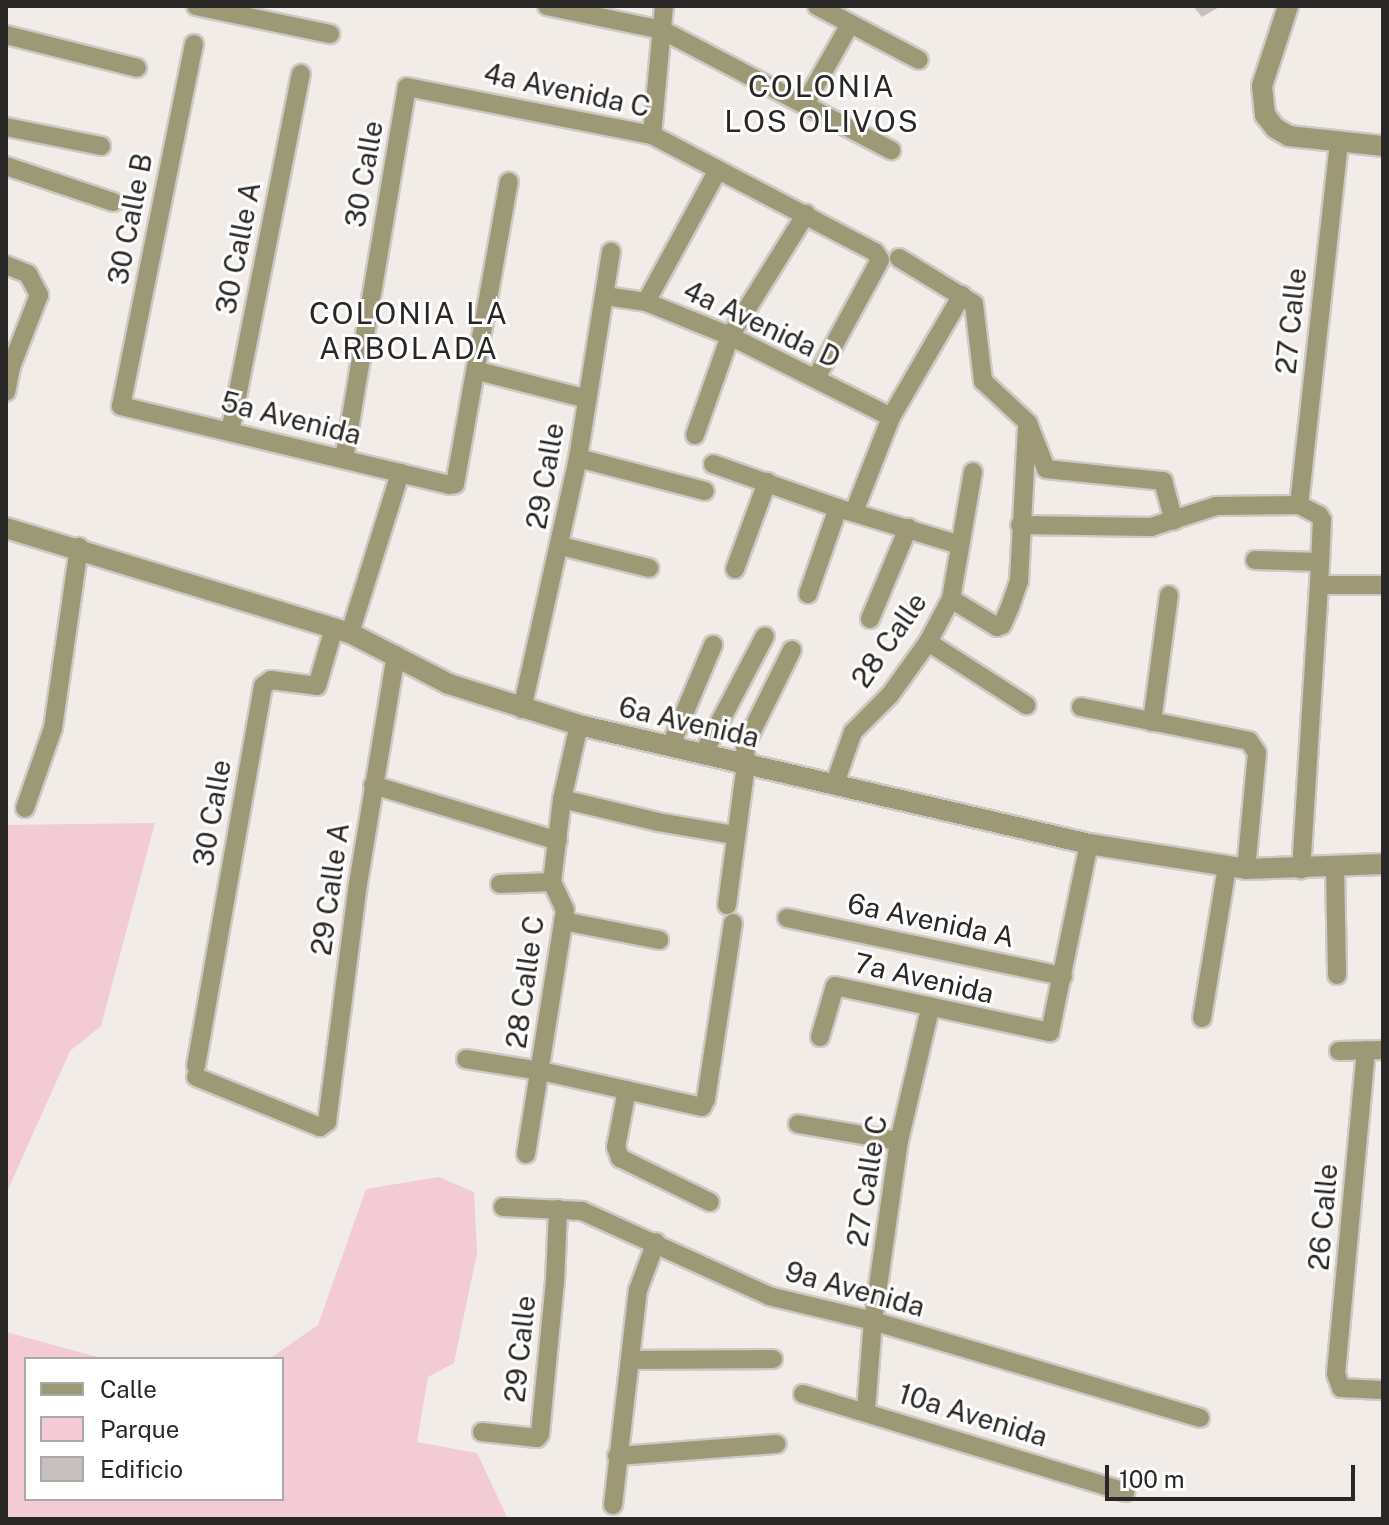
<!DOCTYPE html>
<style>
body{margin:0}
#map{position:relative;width:1389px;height:1525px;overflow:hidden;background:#f1ece7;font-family:"Public Sans",sans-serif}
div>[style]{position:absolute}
.green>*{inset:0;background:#f2cbd5}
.building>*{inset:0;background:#c7c0be}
.roads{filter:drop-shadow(2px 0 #cdc9c4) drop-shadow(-2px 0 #cdc9c4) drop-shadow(0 2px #cdc9c4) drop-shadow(0 -2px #cdc9c4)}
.minor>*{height:18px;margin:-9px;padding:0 9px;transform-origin:9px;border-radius:9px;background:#9d9977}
.tertiary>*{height:20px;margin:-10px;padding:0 10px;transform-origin:10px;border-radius:10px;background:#9d9977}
span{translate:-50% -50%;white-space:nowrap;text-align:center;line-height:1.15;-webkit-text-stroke:6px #fff;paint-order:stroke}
.street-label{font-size:28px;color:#292725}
.neighbourhood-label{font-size:30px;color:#292725;letter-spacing:2px}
.frame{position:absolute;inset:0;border:8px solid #292725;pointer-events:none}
.legend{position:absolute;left:24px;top:1357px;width:260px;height:144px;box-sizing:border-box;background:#fff;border:2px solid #a9a9a8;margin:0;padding:10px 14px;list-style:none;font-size:24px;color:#292725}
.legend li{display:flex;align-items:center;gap:16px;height:40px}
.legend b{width:40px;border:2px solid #a9a9a8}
.scale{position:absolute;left:1105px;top:1465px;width:250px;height:36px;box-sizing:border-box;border:4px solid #292725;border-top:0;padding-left:10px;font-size:24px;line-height:28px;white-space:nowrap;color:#292725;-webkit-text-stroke:6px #fff;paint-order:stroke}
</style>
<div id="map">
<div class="green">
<div style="clip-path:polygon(155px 823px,101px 1026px,70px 1051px,6px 1194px,6px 825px)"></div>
<div style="clip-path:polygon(439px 1177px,474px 1192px,477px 1253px,454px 1363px,428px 1377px,417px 1442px,477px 1453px,508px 1519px,6px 1519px,6px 1332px,105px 1359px,26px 1359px,26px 1499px,282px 1499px,282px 1359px,269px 1359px,318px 1325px,366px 1189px)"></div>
</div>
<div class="building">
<div style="clip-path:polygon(1193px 6px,1221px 6px,1202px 17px)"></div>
</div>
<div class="roads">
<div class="minor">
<div style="left:196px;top:6px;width:137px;rotate:11.8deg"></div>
<div style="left:547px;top:6px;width:117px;rotate:11.8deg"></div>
<div style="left:662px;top:30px;width:259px;rotate:27.7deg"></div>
<div style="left:817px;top:6px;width:115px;rotate:27.9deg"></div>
<div style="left:6px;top:35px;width:135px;rotate:14.1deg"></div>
<div style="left:194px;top:44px;width:369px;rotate:101.4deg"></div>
<div style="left:121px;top:406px;width:337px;rotate:13.5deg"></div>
<div style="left:449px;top:485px;width:6px;rotate:-9deg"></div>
<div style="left:455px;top:484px;width:307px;rotate:-79.9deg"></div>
<div style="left:805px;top:104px;width:92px;rotate:-60.6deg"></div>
<div style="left:6px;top:127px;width:97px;rotate:11.3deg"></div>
<div style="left:652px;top:135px;width:130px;rotate:-84.7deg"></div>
<div style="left:6px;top:166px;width:113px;rotate:18.6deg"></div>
<div style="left:899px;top:258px;width:88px;rotate:31.5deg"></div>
<div style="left:974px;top:304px;width:78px;rotate:83.3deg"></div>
<div style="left:983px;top:381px;width:62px;rotate:43deg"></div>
<div style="left:1028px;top:423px;width:49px;rotate:68.6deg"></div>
<div style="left:1046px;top:469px;width:118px;rotate:5.9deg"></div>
<div style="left:1163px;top:481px;width:41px;rotate:74.6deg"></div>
<div style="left:6px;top:265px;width:24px;rotate:22deg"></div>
<div style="left:28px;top:274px;width:24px;rotate:62deg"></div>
<div style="left:39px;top:295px;width:77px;rotate:111.3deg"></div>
<div style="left:11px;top:367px;width:25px;rotate:101deg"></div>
<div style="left:605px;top:296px;width:41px;rotate:8.3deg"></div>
<div style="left:646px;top:302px;width:91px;rotate:22deg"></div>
<div style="left:730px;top:336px;width:180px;rotate:26.7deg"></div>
<div style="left:646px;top:302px;width:150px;rotate:-61.4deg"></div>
<div style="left:478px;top:371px;width:113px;rotate:14.4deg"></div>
<div style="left:230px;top:432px;width:365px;rotate:-78.8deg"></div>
<div style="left:695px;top:435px;width:105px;rotate:-70.5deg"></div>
<div style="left:730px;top:336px;width:144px;rotate:-58.1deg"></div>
<div style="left:578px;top:458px;width:131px;rotate:14.6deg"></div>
<div style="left:344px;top:459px;width:377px;rotate:-80.4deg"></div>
<div style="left:407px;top:87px;width:250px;rotate:11.1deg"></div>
<div style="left:652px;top:135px;width:252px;rotate:27.7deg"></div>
<div style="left:875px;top:252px;width:9px;rotate:58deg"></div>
<div style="left:880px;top:260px;width:134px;rotate:118.5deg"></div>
<div style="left:713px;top:464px;width:133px;rotate:19.4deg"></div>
<div style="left:838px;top:508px;width:127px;rotate:16.9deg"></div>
<div style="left:1299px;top:505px;width:365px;rotate:-83.7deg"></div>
<div style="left:854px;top:512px;width:102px;rotate:-68.7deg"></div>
<div style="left:891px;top:417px;width:141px;rotate:-59.8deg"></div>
<div style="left:1020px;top:525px;width:131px;rotate:0.9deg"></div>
<div style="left:1151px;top:527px;width:68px;rotate:-17.9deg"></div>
<div style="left:1216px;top:506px;width:83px;rotate:-0.7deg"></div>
<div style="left:1299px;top:505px;width:22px;rotate:27deg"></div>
<div style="left:1319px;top:515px;width:6px;rotate:59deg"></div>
<div style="left:1322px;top:520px;width:65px;rotate:92.6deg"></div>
<div style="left:1319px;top:585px;width:285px;rotate:93.6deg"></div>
<div style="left:561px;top:546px;width:91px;rotate:14deg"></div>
<div style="left:1255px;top:560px;width:64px;rotate:1.8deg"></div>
<div style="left:735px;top:569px;width:93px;rotate:-69.8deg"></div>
<div style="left:1319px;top:585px;width:64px"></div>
<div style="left:808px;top:594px;width:91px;rotate:-70.8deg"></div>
<div style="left:951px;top:599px;width:54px;rotate:31.3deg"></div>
<div style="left:997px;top:627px;width:5px;rotate:-22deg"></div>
<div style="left:1002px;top:625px;width:20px;rotate:-66deg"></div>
<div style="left:1010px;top:607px;width:28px;rotate:-71deg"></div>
<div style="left:1019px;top:581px;width:155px;rotate:-87deg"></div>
<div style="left:870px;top:619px;width:99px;rotate:-67.3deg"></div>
<div style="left:350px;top:633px;width:168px;rotate:-72.6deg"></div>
<div style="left:928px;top:642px;width:117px;rotate:32.7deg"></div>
<div style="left:1081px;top:707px;width:171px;rotate:11.4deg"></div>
<div style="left:1249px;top:741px;width:14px;rotate:56deg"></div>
<div style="left:1257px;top:753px;width:117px;rotate:95.4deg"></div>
<div style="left:522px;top:709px;width:257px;rotate:-77.4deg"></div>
<div style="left:578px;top:458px;width:209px;rotate:-80.9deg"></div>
<div style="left:1152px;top:722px;width:128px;rotate:-82.4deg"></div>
<div style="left:670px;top:747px;width:111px;rotate:-67.1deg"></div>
<div style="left:703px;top:754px;width:133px;rotate:-62.3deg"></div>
<div style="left:835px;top:783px;width:54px;rotate:-70.6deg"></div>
<div style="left:853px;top:732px;width:52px;rotate:-45deg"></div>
<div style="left:890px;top:695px;width:65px;rotate:-54.4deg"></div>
<div style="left:928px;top:642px;width:49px;rotate:-61.9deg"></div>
<div style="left:951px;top:599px;width:129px;rotate:-80.2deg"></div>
<div style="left:373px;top:785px;width:193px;rotate:16.8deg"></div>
<div style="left:562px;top:799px;width:99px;rotate:13.5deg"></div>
<div style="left:658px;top:822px;width:78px;rotate:9.6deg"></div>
<div style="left:25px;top:808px;width:85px;rotate:-70.7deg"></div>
<div style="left:53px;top:728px;width:183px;rotate:-81.8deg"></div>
<div style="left:1335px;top:867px;width:108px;rotate:88.9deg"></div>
<div style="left:500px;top:884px;width:52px;rotate:-2.2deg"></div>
<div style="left:727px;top:905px;width:142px;rotate:-82.3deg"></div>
<div style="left:746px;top:764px;width:19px;rotate:-93deg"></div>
<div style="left:745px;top:745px;width:106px;rotate:-63.7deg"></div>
<div style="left:787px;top:918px;width:282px;rotate:11.9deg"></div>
<div style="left:563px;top:921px;width:98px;rotate:11.2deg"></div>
<div style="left:1202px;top:1018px;width:153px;rotate:-80.6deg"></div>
<div style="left:820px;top:1037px;width:53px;rotate:-73.6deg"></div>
<div style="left:835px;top:986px;width:220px;rotate:12.1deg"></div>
<div style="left:1050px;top:1032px;width:192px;rotate:-78.3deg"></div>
<div style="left:1366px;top:1050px;width:325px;rotate:95.3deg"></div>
<div style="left:1336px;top:1374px;width:15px;rotate:70deg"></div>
<div style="left:1341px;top:1388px;width:42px;rotate:2.7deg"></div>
<div style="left:1339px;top:1051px;width:44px;rotate:-1.3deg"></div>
<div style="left:466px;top:1059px;width:76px;rotate:9.1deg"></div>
<div style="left:541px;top:1071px;width:165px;rotate:12.6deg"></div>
<div style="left:702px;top:1107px;width:9px;rotate:-63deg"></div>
<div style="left:706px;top:1099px;width:178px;rotate:-81.3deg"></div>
<div style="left:196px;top:1066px;width:386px;rotate:-80deg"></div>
<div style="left:263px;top:686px;width:10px;rotate:-37deg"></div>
<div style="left:271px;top:680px;width:46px;rotate:7.4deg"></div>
<div style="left:317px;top:686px;width:60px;rotate:-73.7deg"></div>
<div style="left:196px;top:1077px;width:134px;rotate:22deg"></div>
<div style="left:320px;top:1127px;width:9px;rotate:-36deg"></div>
<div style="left:327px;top:1122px;width:240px;rotate:-82.6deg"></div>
<div style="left:358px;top:884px;width:232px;rotate:-80.6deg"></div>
<div style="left:627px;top:1090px;width:58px;rotate:100.9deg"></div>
<div style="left:616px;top:1147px;width:12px;rotate:70deg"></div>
<div style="left:620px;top:1158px;width:100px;rotate:26.1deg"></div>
<div style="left:798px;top:1124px;width:102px;rotate:9.6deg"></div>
<div style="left:526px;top:1154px;width:247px;rotate:-80.9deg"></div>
<div style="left:565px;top:910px;width:31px;rotate:-115deg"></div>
<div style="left:552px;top:882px;width:84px;rotate:-83.1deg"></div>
<div style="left:562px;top:799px;width:76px;rotate:-77.1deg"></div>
<div style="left:503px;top:1207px;width:79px;rotate:2.9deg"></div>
<div style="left:582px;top:1211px;width:205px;rotate:24.4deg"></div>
<div style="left:769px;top:1296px;width:107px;rotate:13.5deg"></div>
<div style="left:873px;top:1321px;width:341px;rotate:16.5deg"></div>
<div style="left:632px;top:1360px;width:141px;rotate:-0.4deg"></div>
<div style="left:803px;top:1394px;width:337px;rotate:16.9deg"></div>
<div style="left:866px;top:1411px;width:90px;rotate:-85.6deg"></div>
<div style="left:873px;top:1321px;width:182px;rotate:-81.8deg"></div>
<div style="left:899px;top:1141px;width:136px;rotate:-76.8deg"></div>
<div style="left:482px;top:1432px;width:55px;rotate:6.2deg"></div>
<div style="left:537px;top:1438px;width:5px;rotate:-53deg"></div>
<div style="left:540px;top:1434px;width:153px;rotate:-84.4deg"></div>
<div style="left:555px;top:1282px;width:73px;rotate:-87.6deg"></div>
<div style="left:617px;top:1456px;width:160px;rotate:-4.3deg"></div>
<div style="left:613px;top:1505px;width:216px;rotate:-83.4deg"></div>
<div style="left:638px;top:1290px;width:51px;rotate:-69.4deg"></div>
</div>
<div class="tertiary">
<div style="left:1288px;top:6px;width:84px;rotate:108deg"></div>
<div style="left:1262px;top:86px;width:29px;rotate:84deg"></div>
<div style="left:1265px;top:115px;width:16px;rotate:52deg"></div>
<div style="left:1275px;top:128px;width:16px;rotate:30deg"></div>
<div style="left:1289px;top:136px;width:95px;rotate:6.1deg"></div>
<div style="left:6px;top:528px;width:360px;rotate:17deg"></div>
<div style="left:350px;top:633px;width:111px;rotate:27.3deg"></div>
<div style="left:449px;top:684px;width:136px;rotate:17.5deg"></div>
<div style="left:579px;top:725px;width:524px;rotate:13.13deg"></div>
<div style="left:1089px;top:844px;width:159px;rotate:9deg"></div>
<div style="left:1246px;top:869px;width:137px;rotate:-2.1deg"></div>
</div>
</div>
<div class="street-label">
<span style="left:567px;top:90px;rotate:12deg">4a Avenida C</span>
<span style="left:364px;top:174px;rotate:-80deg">30 Calle</span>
<span style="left:130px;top:219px;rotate:-79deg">30 Calle B</span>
<span style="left:238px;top:248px;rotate:-79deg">30 Calle A</span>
<span style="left:1291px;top:321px;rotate:-84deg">27 Calle</span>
<span style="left:762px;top:324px;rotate:25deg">4a Avenida D</span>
<span style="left:291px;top:418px;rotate:14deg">5a Avenida</span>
<span style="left:545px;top:476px;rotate:-80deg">29 Calle</span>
<span style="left:889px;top:640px;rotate:-55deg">28 Calle</span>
<span style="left:689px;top:722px;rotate:13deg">6a Avenida</span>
<span style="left:212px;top:813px;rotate:-80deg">30 Calle</span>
<span style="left:330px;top:889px;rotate:-82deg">29 Calle A</span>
<span style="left:931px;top:920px;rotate:12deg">6a Avenida A</span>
<span style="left:924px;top:978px;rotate:13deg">7a Avenida</span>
<span style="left:525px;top:982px;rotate:-82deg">28 Calle C</span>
<span style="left:867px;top:1181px;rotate:-81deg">27 Calle C</span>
<span style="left:1323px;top:1217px;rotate:-85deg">26 Calle</span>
<span style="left:855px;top:1289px;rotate:15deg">9a Avenida</span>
<span style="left:520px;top:1349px;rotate:-84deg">29 Calle</span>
<span style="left:973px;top:1415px;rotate:17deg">10a Avenida</span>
</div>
<div class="neighbourhood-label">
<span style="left:822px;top:103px">COLONIA<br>LOS OLIVOS</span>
<span style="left:409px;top:330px">COLONIA LA<br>ARBOLADA</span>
</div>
<div class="frame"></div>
<ul class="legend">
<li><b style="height:10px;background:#9d9977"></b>Calle</li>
<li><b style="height:22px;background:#f2cbd5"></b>Parque</li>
<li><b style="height:22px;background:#c7c0be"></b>Edificio</li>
</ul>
<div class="scale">100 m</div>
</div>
